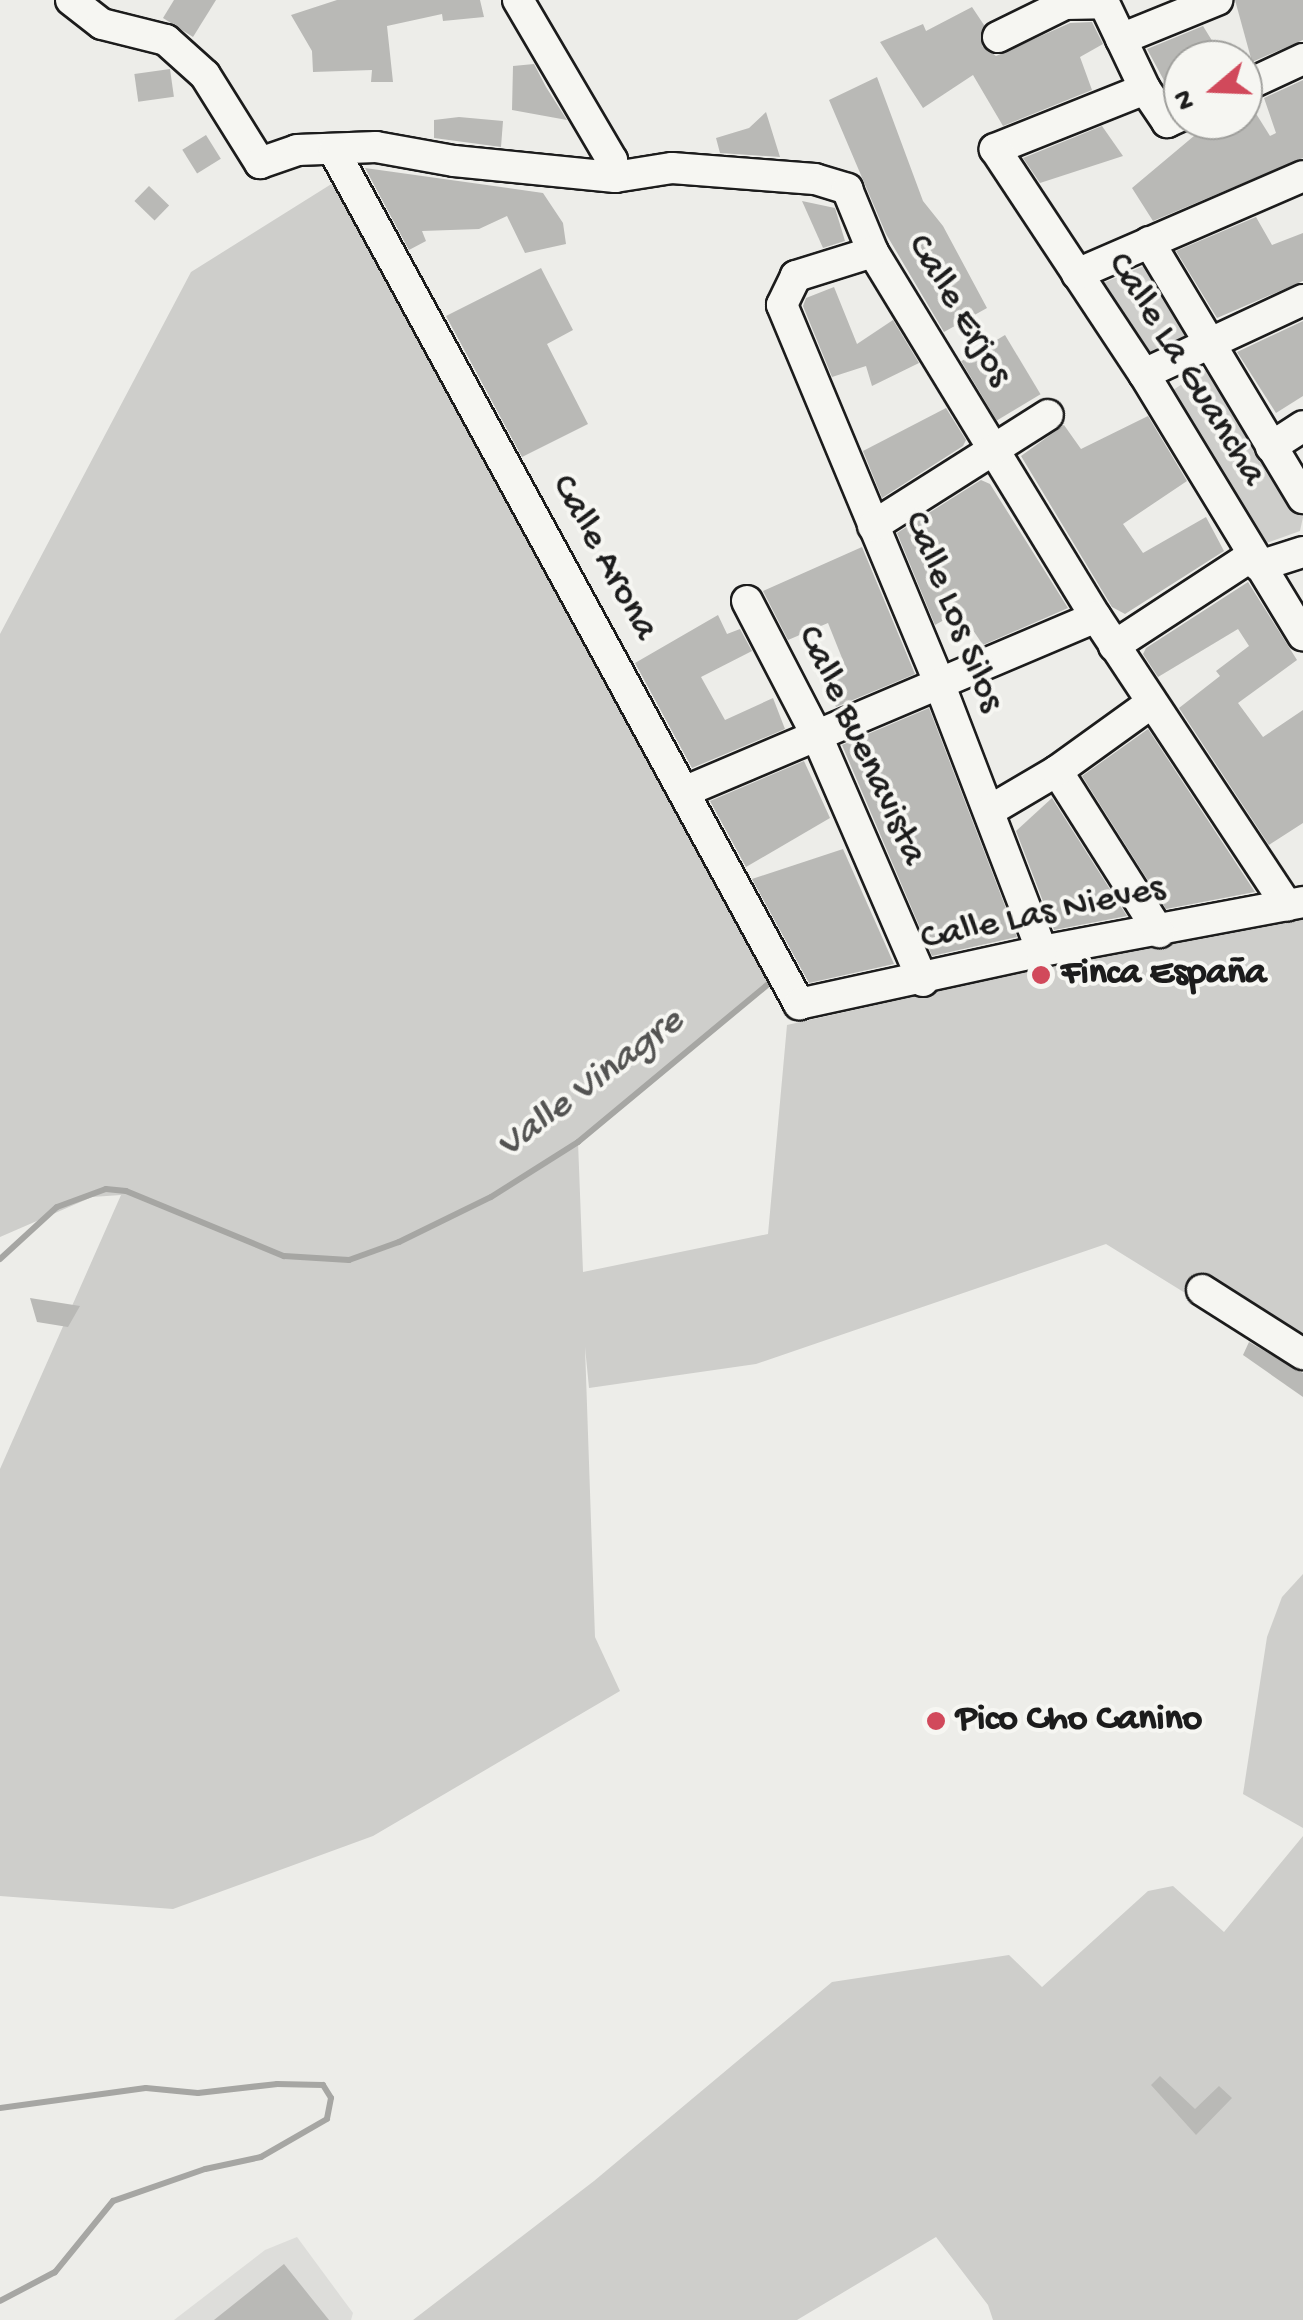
<!DOCTYPE html>
<meta charset="utf-8">
<style>
body{margin:0}
#map{position:relative;width:1303px;height:2320px;overflow:hidden;background:#edede9;font-family:"Gochi Hand",sans-serif}
div>[style]{position:absolute}
.built>*{inset:0;background:#ddddda}
.green>*{inset:0;background:#cececb}
.stream>*{height:6px;margin:-3px;padding:0 3px;transform-origin:3px;border-radius:3px;background:#a6a6a3}
.building>*{inset:0;background:#b9b9b6;transform-origin:0 0}
.roads{filter:drop-shadow(2px 0 #1c1c1c) drop-shadow(-2px 0 #1c1c1c) drop-shadow(0 2px #1c1c1c) drop-shadow(0 -2px #1c1c1c)}
.minor>*{height:30px;margin:-15px;padding:0 15px;transform-origin:15px;border-radius:15px;background:#f6f6f2}
.dots>*{width:28px;height:28px;translate:-50% -50%;box-sizing:border-box;border:5px solid #f6f6f2;border-radius:50%}
span{translate:-50% -50%;white-space:nowrap;text-align:center;line-height:1.15;-webkit-text-stroke:8px #f6f6f2;paint-order:stroke}
.street-label{font-size:38px;color:#1c1c1c}
.poi-label{font-size:38px;color:#1c1c1c;font-weight:700}
.left{translate:0 -50%;text-align:left}
.water-label{font-size:40px;color:#535352;font-style:italic}
.north{position:absolute;left:1163px;top:40px;width:100px;height:100px;box-sizing:border-box;background:#f6f6f2;border:2px solid #9f9f9c;border-radius:50%;rotate:251deg;font-size:28px;font-weight:700;line-height:40px;text-align:center;color:#1c1c1c}
.north::after{content:'';display:block;margin:auto;width:35px;height:45px;background:#d1495b;clip-path:polygon(50% 0,100% 100%,50% 72%,0 100%)}
</style>
<div id="map">
<div class="built">
<div style="clip-path:polygon(297px 2237px,353px 2313px,351px 2320px,174px 2320px,265px 2250px)"></div>
</div>
<div class="green">
<div style="clip-path:polygon(333px 183px,773px 980px,578px 1142px,583px 1272px,768px 1234px,787px 1025px,1303px 910px,1303px 1366px,1106px 1244px,756px 1364px,589px 1388px,585px 1347px,595px 1637px,620px 1691px,373px 1836px,173px 1909px,0 1896px,0 1469px,121px 1195px,92px 1197px,0 1237px,0 634px,191px 272px)"></div>
<div style="clip-path:polygon(1151px 263px,1192px 340px,1148px 356px,1096px 286px)"></div>
<div style="clip-path:polygon(1211px 365px,1303px 517px,1300px 531px,1264px 544px,1164px 396px)"></div>
<div style="clip-path:polygon(1303px 1574px,1303px 1828px,1243px 1794px,1267px 1637px,1282px 1597px)"></div>
<div style="clip-path:polygon(1303px 1836px,1303px 2320px,993px 2320px,988px 2305px,936px 2237px,797px 2320px,413px 2320px,594px 2181px,832px 1982px,1009px 1955px,1042px 1987px,1148px 1891px,1173px 1886px,1224px 1932px)"></div>
</div>
<div class="stream">
<div style="left:0;top:1259px;width:77px;rotate:-42.4deg"></div>
<div style="left:57px;top:1207px;width:52px;rotate:-20.2deg"></div>
<div style="left:106px;top:1189px;width:20px;rotate:6deg"></div>
<div style="left:126px;top:1191px;width:171px;rotate:22.4deg"></div>
<div style="left:284px;top:1256px;width:65px;rotate:3.5deg"></div>
<div style="left:349px;top:1260px;width:53px;rotate:-19.8deg"></div>
<div style="left:399px;top:1242px;width:102px;rotate:-26.1deg"></div>
<div style="left:491px;top:1197px;width:103px;rotate:-32.3deg"></div>
<div style="left:578px;top:1142px;width:254px;rotate:-39.7deg"></div>
<div style="left:0;top:2108px;width:147px;rotate:-7.8deg"></div>
<div style="left:146px;top:2088px;width:52px;rotate:5.5deg"></div>
<div style="left:198px;top:2093px;width:80px;rotate:-6.5deg"></div>
<div style="left:277px;top:2084px;width:46px;rotate:1.2deg"></div>
<div style="left:323px;top:2085px;width:15px;rotate:58deg"></div>
<div style="left:331px;top:2098px;width:21px;rotate:101deg"></div>
<div style="left:327px;top:2119px;width:76px;rotate:150.1deg"></div>
<div style="left:261px;top:2157px;width:57px;rotate:167.9deg"></div>
<div style="left:205px;top:2169px;width:97px;rotate:160.8deg"></div>
<div style="left:113px;top:2201px;width:92px;rotate:129.2deg"></div>
<div style="left:55px;top:2272px;width:62px;rotate:152.2deg"></div>
</div>
<div class="building">
<div style="clip-path:polygon(174px 0,216px 0,193px 37px,163px 18px)"></div>
<div style="clip-path:polygon(337px 0,480px 0,484px 17px,443px 21px,442px 14px,387px 26px,393px 82px,371px 82px,372px 70px,313px 72px,312px 51px,291px 15px)"></div>
<div style="clip-path:polygon(1235px 0,1303px 0,1303px 40px,1252px 62px)"></div>
<div style="clip-path:polygon(972px 7px,984px 25px,982px 46px,996px 56px,1070px 23px,1092px 22px,1103px 44px,1080px 57px,1092px 90px,1003px 126px,973px 75px,923px 108px,880px 42px,923px 24px,926px 31px)"></div>
<div style="clip-path:polygon(1203px 26px,1224px 60px,1183px 60px,1183px 97px,1174px 99px,1147px 49px)"></div>
<div style="clip-path:polygon(534px 64px,546px 87px,567px 120px,512px 110px,513px 66px)"></div>
<div style="left:170px;top:69px;width:28px;height:36px;rotate:82deg"></div>
<div style="clip-path:polygon(877px 77px,923px 201px,943px 226px,987px 308px,944px 332px,886px 234px,829px 100px)"></div>
<div style="clip-path:polygon(1303px 80px,1303px 158px,1153px 221px,1132px 188px,1213px 120px,1243px 120px,1243px 106px,1250px 104px,1270px 136px,1276px 133px,1264px 98px)"></div>
<div style="clip-path:polygon(766px 112px,780px 157px,720px 153px,716px 138px,749px 128px)"></div>
<div style="clip-path:polygon(459px 117px,503px 121px,501px 147px,434px 138px,434px 120px)"></div>
<div style="clip-path:polygon(1102px 126px,1123px 156px,1040px 183px,1023px 158px)"></div>
<div style="left:206px;top:135px;width:28px;height:28px;rotate:58deg"></div>
<div style="clip-path:polygon(365px 168px,543px 193px,563px 223px,566px 244px,525px 253px,507px 216px,479px 229px,422px 231px,426px 241px,409px 250px)"></div>
<div style="left:149px;top:186px;width:28px;height:21px;rotate:44deg"></div>
<div style="clip-path:polygon(802px 201px,835px 208px,845px 241px,823px 248px)"></div>
<div style="clip-path:polygon(1256px 217px,1272px 245px,1303px 233px,1303px 281px,1217px 318px,1176px 251px)"></div>
<div style="clip-path:polygon(541px 268px,573px 330px,547px 344px,588px 424px,522px 457px,446px 316px)"></div>
<div style="clip-path:polygon(834px 287px,857px 344px,893px 320px,919px 363px,872px 386px,866px 366px,832px 377px,803px 306px,806px 298px)"></div>
<div style="clip-path:polygon(1303px 321px,1303px 396px,1276px 413px,1237px 352px)"></div>
<div style="left:1005px;top:335px;width:69px;height:51px;rotate:59deg"></div>
<div style="clip-path:polygon(946px 408px,966px 440px,963px 446px,882px 498px,863px 451px)"></div>
<div style="clip-path:polygon(1148px 416px,1187px 481px,1123px 524px,1143px 553px,1206px 517px,1224px 551px,1125px 614px,1112px 607px,1021px 456px,1064px 425px,1081px 449px)"></div>
<div style="clip-path:polygon(981px 480px,990px 484px,1068px 608px,983px 645px,960px 611px,935px 625px,897px 533px)"></div>
<div style="clip-path:polygon(862px 547px,915px 674px,836px 707px,823px 678px,846px 668px,828px 623px,788px 640px,763px 591px)"></div>
<div style="clip-path:polygon(1248px 582px,1297px 660px,1238px 703px,1263px 737px,1303px 710px,1303px 823px,1269px 845px,1179px 708px,1220px 676px,1216px 671px,1249px 646px,1238px 629px,1158px 677px,1143px 654px,1146px 648px)"></div>
<div style="clip-path:polygon(718px 615px,727px 634px,740px 629px,752px 651px,701px 677px,725px 720px,773px 698px,785px 729px,692px 768px,635px 663px)"></div>
<div style="clip-path:polygon(929px 708px,1017px 937px,932px 956px,842px 745px)"></div>
<div style="clip-path:polygon(1148px 729px,1255px 892px,1166px 909px,1082px 776px)"></div>
<div style="clip-path:polygon(804px 761px,830px 818px,746px 867px,710px 801px)"></div>
<div style="clip-path:polygon(1052px 798px,1127px 916px,1054px 930px,1016px 831px)"></div>
<div style="clip-path:polygon(843px 849px,894px 964px,809px 983px,752px 879px)"></div>
<div style="clip-path:polygon(30px 1298px,80px 1306px,68px 1327px,37px 1322px)"></div>
<div style="clip-path:polygon(1249px 1342px,1303px 1373px,1303px 1397px,1243px 1355px)"></div>
<div style="clip-path:polygon(1160px 2076px,1195px 2109px,1219px 2086px,1232px 2098px,1196px 2135px,1151px 2085px)"></div>
<div style="clip-path:polygon(284px 2264px,329px 2320px,214px 2320px)"></div>
</div>
<div class="roads">
<div class="minor">
<div style="left:71px;top:0;width:39px;rotate:38deg"></div>
<div style="left:102px;top:24px;width:66px;rotate:14deg"></div>
<div style="left:166px;top:40px;width:52px;rotate:41.9deg"></div>
<div style="left:205px;top:75px;width:104px;rotate:58deg"></div>
<div style="left:260px;top:163px;width:39px;rotate:-19deg"></div>
<div style="left:297px;top:150px;width:79px;rotate:-2.2deg"></div>
<div style="left:376px;top:147px;width:79px;rotate:10.2deg"></div>
<div style="left:454px;top:161px;width:162px;rotate:5.7deg"></div>
<div style="left:615px;top:177px;width:58px;rotate:-9deg"></div>
<div style="left:672px;top:168px;width:143px;rotate:4.4deg"></div>
<div style="left:815px;top:179px;width:34px;rotate:17deg"></div>
<div style="left:847px;top:189px;width:68px;rotate:67.6deg"></div>
<div style="left:873px;top:252px;width:428px;rotate:58.6deg"></div>
<div style="left:1096px;top:617px;width:346px;rotate:56.5deg"></div>
<div style="left:518px;top:0;width:186px;rotate:59.6deg"></div>
<div style="left:612px;top:160px;width:17px;rotate:80deg"></div>
<div style="left:998px;top:37px;width:75px;rotate:-26.2deg"></div>
<div style="left:1065px;top:4px;width:39px;rotate:-1deg"></div>
<div style="left:1104px;top:3px;width:95px;rotate:64.5deg"></div>
<div style="left:1145px;top:89px;width:40px;rotate:56deg"></div>
<div style="left:1167px;top:122px;width:17px;rotate:-24deg"></div>
<div style="left:1121px;top:39px;width:104px;rotate:-22.1deg"></div>
<div style="left:1243px;top:87px;width:66px;rotate:-25deg"></div>
<div style="left:1145px;top:89px;width:162px;rotate:158.2deg"></div>
<div style="left:995px;top:149px;width:270px;rotate:56.5deg"></div>
<div style="left:1144px;top:374px;width:306px;rotate:58.7deg"></div>
<div style="left:334px;top:151px;width:972px;rotate:61.4deg"></div>
<div style="left:799px;top:1004px;width:249px;rotate:-12.3deg"></div>
<div style="left:1042px;top:951px;width:266px;rotate:-10.6deg"></div>
<div style="left:1149px;top:242px;width:299px;rotate:59deg"></div>
<div style="left:873px;top:252px;width:81px;rotate:162.7deg"></div>
<div style="left:796px;top:276px;width:32px;rotate:116deg"></div>
<div style="left:782px;top:305px;width:409px;rotate:67.4deg"></div>
<div style="left:939px;top:683px;width:287px;rotate:69deg"></div>
<div style="left:1077px;top:274px;width:246px;rotate:-23.4deg"></div>
<div style="left:1144px;top:374px;width:175px;rotate:-25deg"></div>
<div style="left:1271px;top:447px;width:38px;rotate:-33deg"></div>
<div style="left:873px;top:526px;width:207px;rotate:-32.4deg"></div>
<div style="left:1259px;top:566px;width:46px;rotate:-17.7deg"></div>
<div style="left:747px;top:601px;width:152px;rotate:62.6deg"></div>
<div style="left:817px;top:736px;width:267px;rotate:66.6deg"></div>
<div style="left:1114px;top:646px;width:166px;rotate:-33.2deg"></div>
<div style="left:1057px;top:771px;width:191px;rotate:57.6deg"></div>
<div style="left:686px;top:791px;width:445px;rotate:-23deg"></div>
<div style="left:989px;top:811px;width:79px;rotate:-30.5deg"></div>
<div style="left:1057px;top:771px;width:115px;rotate:-35.8deg"></div>
<div style="left:1202px;top:1290px;width:120px;rotate:32.4deg"></div>
</div>
</div>
<div class="dots">
<div style="left:1041px;top:975px;background:#d1495b"></div>
<div style="left:936px;top:1721px;background:#d1495b"></div>
</div>
<div class="street-label">
<span style="left:958px;top:311px;rotate:59deg">Calle Erjos</span>
<span style="left:1185px;top:370px;rotate:58deg">Calle La Guancha</span>
<span style="left:603px;top:558px;rotate:61deg">Calle Arona</span>
<span style="left:952px;top:612px;rotate:68deg">Calle Los Silos</span>
<span style="left:860px;top:746px;rotate:65deg">Calle Buenavista</span>
<span style="left:1043px;top:915px;rotate:-12deg">Calle Las Nieves</span>
</div>
<div class="poi-label">
<span class="left" style="left:1061px;top:975px">Finca España</span>
<span class="left" style="left:956px;top:1721px">Pico Cho Canino</span>
</div>
<div class="water-label">
<span style="left:591px;top:1085px;rotate:-37deg">Valle Vinagre</span>
</div>
<div class="north">N</div>
</div>
